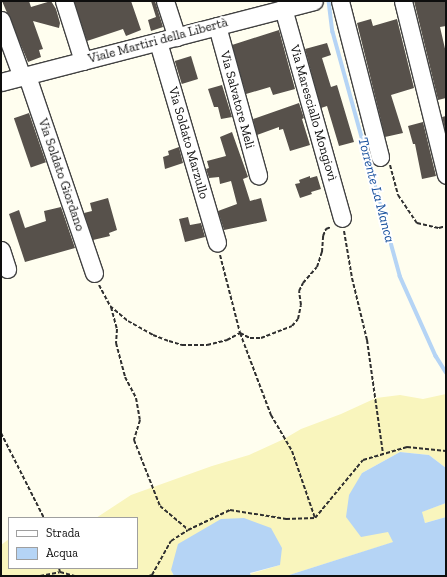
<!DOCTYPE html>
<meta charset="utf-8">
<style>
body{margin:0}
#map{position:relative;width:447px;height:577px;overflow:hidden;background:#fffeef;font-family:"Zilla Slab",serif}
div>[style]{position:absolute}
.sand>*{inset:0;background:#f9f5bd}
.water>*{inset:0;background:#b5d4f5}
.stream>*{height:3.5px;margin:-1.75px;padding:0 1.75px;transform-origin:1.75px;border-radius:1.75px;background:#b5d4f5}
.building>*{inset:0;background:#57514b;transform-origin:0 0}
.path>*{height:2px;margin-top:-1px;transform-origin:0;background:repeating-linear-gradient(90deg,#303030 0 4px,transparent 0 6px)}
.roads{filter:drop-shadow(1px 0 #414141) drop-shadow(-1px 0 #414141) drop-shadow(0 1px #414141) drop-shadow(0 -1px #414141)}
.minor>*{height:17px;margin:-8.5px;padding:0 8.5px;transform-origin:8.5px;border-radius:8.5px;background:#fff}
span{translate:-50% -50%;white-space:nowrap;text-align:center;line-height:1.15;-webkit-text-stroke:4px #fff;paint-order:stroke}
.street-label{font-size:13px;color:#0e0e0e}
.water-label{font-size:14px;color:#19519e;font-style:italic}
.frame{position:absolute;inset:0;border:2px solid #0e0e0e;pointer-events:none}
.legend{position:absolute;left:8px;top:517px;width:130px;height:52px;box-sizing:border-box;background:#fff;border:1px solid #9f9f9f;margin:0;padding:5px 7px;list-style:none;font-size:12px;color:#0e0e0e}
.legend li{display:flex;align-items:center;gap:8px;height:20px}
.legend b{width:20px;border:1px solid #9f9f9f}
</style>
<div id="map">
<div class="sand">
<div style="clip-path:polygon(446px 394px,446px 468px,429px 455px,400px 452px,362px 473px,394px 542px,286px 576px,251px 576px,250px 574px,280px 565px,171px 570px,174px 576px,1px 576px,1px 545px,9px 539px,9px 568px,137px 568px,137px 518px,96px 518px,131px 495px,212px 466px,249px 455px,284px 439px,301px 429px,341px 414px,376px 398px,400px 395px,423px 399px)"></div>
<div style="clip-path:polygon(446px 503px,446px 517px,425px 523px,421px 512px)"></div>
</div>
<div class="water">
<div style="clip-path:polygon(400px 452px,429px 455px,446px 468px,446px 503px,422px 512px,425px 523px,446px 517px,446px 576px,286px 576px,393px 542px,388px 532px,361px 537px,346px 517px,349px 495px,362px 473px)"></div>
<div style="clip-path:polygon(244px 518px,271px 528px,282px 548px,280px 565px,250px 573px,251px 576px,174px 576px,171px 570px,178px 544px,221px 519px)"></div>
</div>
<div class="stream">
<div style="left:329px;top:1px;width:31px;rotate:83deg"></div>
<div style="left:333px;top:32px;width:253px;rotate:74.6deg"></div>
<div style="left:400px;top:276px;width:88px;rotate:65.8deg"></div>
<div style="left:436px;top:356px;width:19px;rotate:58deg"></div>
</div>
<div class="building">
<div style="clip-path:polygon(2px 1px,29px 1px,31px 7px,51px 1px,56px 9px,60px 23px,59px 28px,33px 21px,43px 49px,39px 50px,41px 57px,28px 62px)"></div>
<div style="clip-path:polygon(74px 1px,131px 1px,141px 30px,126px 36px,123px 29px,87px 41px)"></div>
<div style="clip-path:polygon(151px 1px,155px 1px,163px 27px,151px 31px,148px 20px,156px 17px)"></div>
<div style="clip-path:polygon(414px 1px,446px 1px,446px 26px,440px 27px,446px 53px,446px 98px,438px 100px)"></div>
<div style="clip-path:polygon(371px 19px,373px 26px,397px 19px,414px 88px,391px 95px,403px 133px,385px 137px,357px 23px)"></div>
<div style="clip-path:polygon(279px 30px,295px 89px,273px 95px,270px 87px,246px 94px,232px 45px)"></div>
<div style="clip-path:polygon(327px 43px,331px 55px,322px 58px,331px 87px,337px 85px,354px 142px,339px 146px,327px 106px,321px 108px,305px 49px)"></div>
<div style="left:191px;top:56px;width:24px;height:17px;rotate:73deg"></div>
<div style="clip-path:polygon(222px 85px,232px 117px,221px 119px,218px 107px,214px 107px,208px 89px)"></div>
<div style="clip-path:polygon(299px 103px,304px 118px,302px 119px,310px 145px,290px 151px,283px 129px,279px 130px,279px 127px,257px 135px,253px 119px)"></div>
<div style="left:29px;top:113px;width:52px;height:16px;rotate:71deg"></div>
<div style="clip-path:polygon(446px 116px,446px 133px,442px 117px)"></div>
<div style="clip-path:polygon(423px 122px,436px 176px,422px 179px,415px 144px,413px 144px,408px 126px)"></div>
<div style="clip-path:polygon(232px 132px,248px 177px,243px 179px,250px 201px,261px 198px,267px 221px,224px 230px,218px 211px,237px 204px,231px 181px,220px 184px,219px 177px,209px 178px,206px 169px,209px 168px,207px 161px,226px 156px,220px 137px)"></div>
<div style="clip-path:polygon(179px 147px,183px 163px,165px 169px,163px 157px,169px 155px,168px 151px)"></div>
<div style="clip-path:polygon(310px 176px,310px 178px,317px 176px,321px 189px,311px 192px,312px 194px,300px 198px,295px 184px,300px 183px,299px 180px)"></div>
<div style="clip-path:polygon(108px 198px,117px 230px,109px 233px,110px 236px,93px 240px,84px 213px,92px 211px,90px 203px)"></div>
<div style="clip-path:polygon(61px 207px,75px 248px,25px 262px,9px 214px,19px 210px,25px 228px,46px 221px,44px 211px)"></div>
<div style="clip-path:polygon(188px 217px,190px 225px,201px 223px,205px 237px,185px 242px,179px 219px)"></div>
</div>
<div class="path">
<div style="left:390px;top:165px;width:31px;rotate:75deg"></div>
<div style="left:398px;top:195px;width:34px;rotate:56deg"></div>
<div style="left:417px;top:223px;width:23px;rotate:13deg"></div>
<div style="left:439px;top:228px;width:7px;rotate:-16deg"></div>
<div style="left:344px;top:231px;width:48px;rotate:80.3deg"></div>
<div style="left:352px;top:278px;width:64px;rotate:76.4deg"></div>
<div style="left:367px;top:340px;width:115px;rotate:82deg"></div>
<div style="left:220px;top:255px;width:81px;rotate:75.6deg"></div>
<div style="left:240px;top:333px;width:88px;rotate:69.3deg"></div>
<div style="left:271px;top:415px;width:42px;rotate:59.7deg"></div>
<div style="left:292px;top:451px;width:71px;rotate:71.1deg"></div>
<div style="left:99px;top:285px;width:24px;rotate:62deg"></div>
<div style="left:110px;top:306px;width:23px;rotate:40deg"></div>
<div style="left:128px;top:321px;width:29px;rotate:29deg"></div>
<div style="left:153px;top:335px;width:17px;rotate:21deg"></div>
<div style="left:169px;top:341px;width:14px;rotate:17deg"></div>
<div style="left:182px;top:345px;width:25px"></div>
<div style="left:207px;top:345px;width:21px;rotate:-14deg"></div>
<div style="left:227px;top:340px;width:15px;rotate:-28deg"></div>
<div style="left:240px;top:333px;width:11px;rotate:27deg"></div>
<div style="left:250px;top:338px;width:11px"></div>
<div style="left:261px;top:338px;width:33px;rotate:-21deg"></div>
<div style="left:292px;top:326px;width:9px;rotate:-49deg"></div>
<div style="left:298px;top:319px;width:14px;rotate:-78deg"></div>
<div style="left:301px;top:305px;width:14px;rotate:-98deg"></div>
<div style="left:299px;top:291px;width:9px;rotate:-63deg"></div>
<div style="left:303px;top:283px;width:21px;rotate:-49deg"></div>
<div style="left:317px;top:267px;width:16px;rotate:-72deg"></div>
<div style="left:322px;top:252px;width:16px;rotate:-86deg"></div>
<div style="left:323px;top:236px;width:8px;rotate:-67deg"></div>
<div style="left:326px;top:229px;width:5px;rotate:-22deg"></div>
<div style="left:111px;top:307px;width:23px;rotate:75deg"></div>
<div style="left:117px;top:329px;width:14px;rotate:94deg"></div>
<div style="left:116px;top:343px;width:35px;rotate:75deg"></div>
<div style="left:125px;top:377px;width:24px;rotate:62deg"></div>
<div style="left:136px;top:398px;width:22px;rotate:80deg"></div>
<div style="left:140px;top:420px;width:21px;rotate:107deg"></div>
<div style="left:134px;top:440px;width:71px;rotate:68.5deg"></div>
<div style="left:160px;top:506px;width:35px;rotate:40deg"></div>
<div style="left:1px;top:433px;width:95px;rotate:63.2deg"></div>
<div style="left:59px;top:568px;width:4px;rotate:76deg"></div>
<div style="left:40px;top:576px;width:20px;rotate:-11deg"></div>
<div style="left:60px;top:572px;width:16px;rotate:15deg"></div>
<div style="left:149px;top:576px;width:3px;rotate:-18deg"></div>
<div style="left:152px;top:575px;width:39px;rotate:-61deg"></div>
<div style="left:171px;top:541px;width:20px;rotate:-33deg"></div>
<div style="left:188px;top:530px;width:47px;rotate:-25.5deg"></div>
<div style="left:230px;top:510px;width:57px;rotate:9.1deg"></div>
<div style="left:286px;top:519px;width:29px;rotate:-2deg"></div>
<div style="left:315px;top:518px;width:75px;rotate:-50.4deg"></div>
<div style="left:363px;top:460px;width:46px;rotate:-16.5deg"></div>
<div style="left:407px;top:447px;width:39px;rotate:6deg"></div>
</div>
<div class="roads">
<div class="minor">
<div style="left:64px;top:1px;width:63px;rotate:72.4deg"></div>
<div style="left:165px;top:1px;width:38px;rotate:72deg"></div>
<div style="left:340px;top:1px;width:161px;rotate:75.6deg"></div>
<div style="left:403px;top:1px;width:179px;rotate:76.1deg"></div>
<div style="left:283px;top:8px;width:218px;rotate:74.3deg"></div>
<div style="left:1px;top:20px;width:61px;rotate:69.8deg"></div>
<div style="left:217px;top:26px;width:155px;rotate:74.6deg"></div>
<div style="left:158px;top:42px;width:209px;rotate:73.6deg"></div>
<div style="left:27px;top:76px;width:208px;rotate:71.2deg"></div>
<div style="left:1px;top:82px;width:323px;rotate:-14.5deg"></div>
<div style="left:1px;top:250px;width:20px;rotate:72deg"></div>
</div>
</div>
<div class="street-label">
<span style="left:158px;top:41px;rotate:-15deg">Viale Martiri della Libertà</span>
<span style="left:237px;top:100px;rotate:75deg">Via Salvatore Meli</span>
<span style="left:313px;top:113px;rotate:74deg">Via Maresciallo Mongiovì</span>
<span style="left:188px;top:143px;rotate:74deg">Via Soldato Marzullo</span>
<span style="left:61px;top:175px;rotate:71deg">Via Soldato Giordano</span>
</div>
<div class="water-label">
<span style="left:376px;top:190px;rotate:75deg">Torrente La Manca</span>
</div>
<div class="frame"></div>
<ul class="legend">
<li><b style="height:5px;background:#fff"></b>Strada</li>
<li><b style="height:11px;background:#b5d4f5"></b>Acqua</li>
</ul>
</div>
